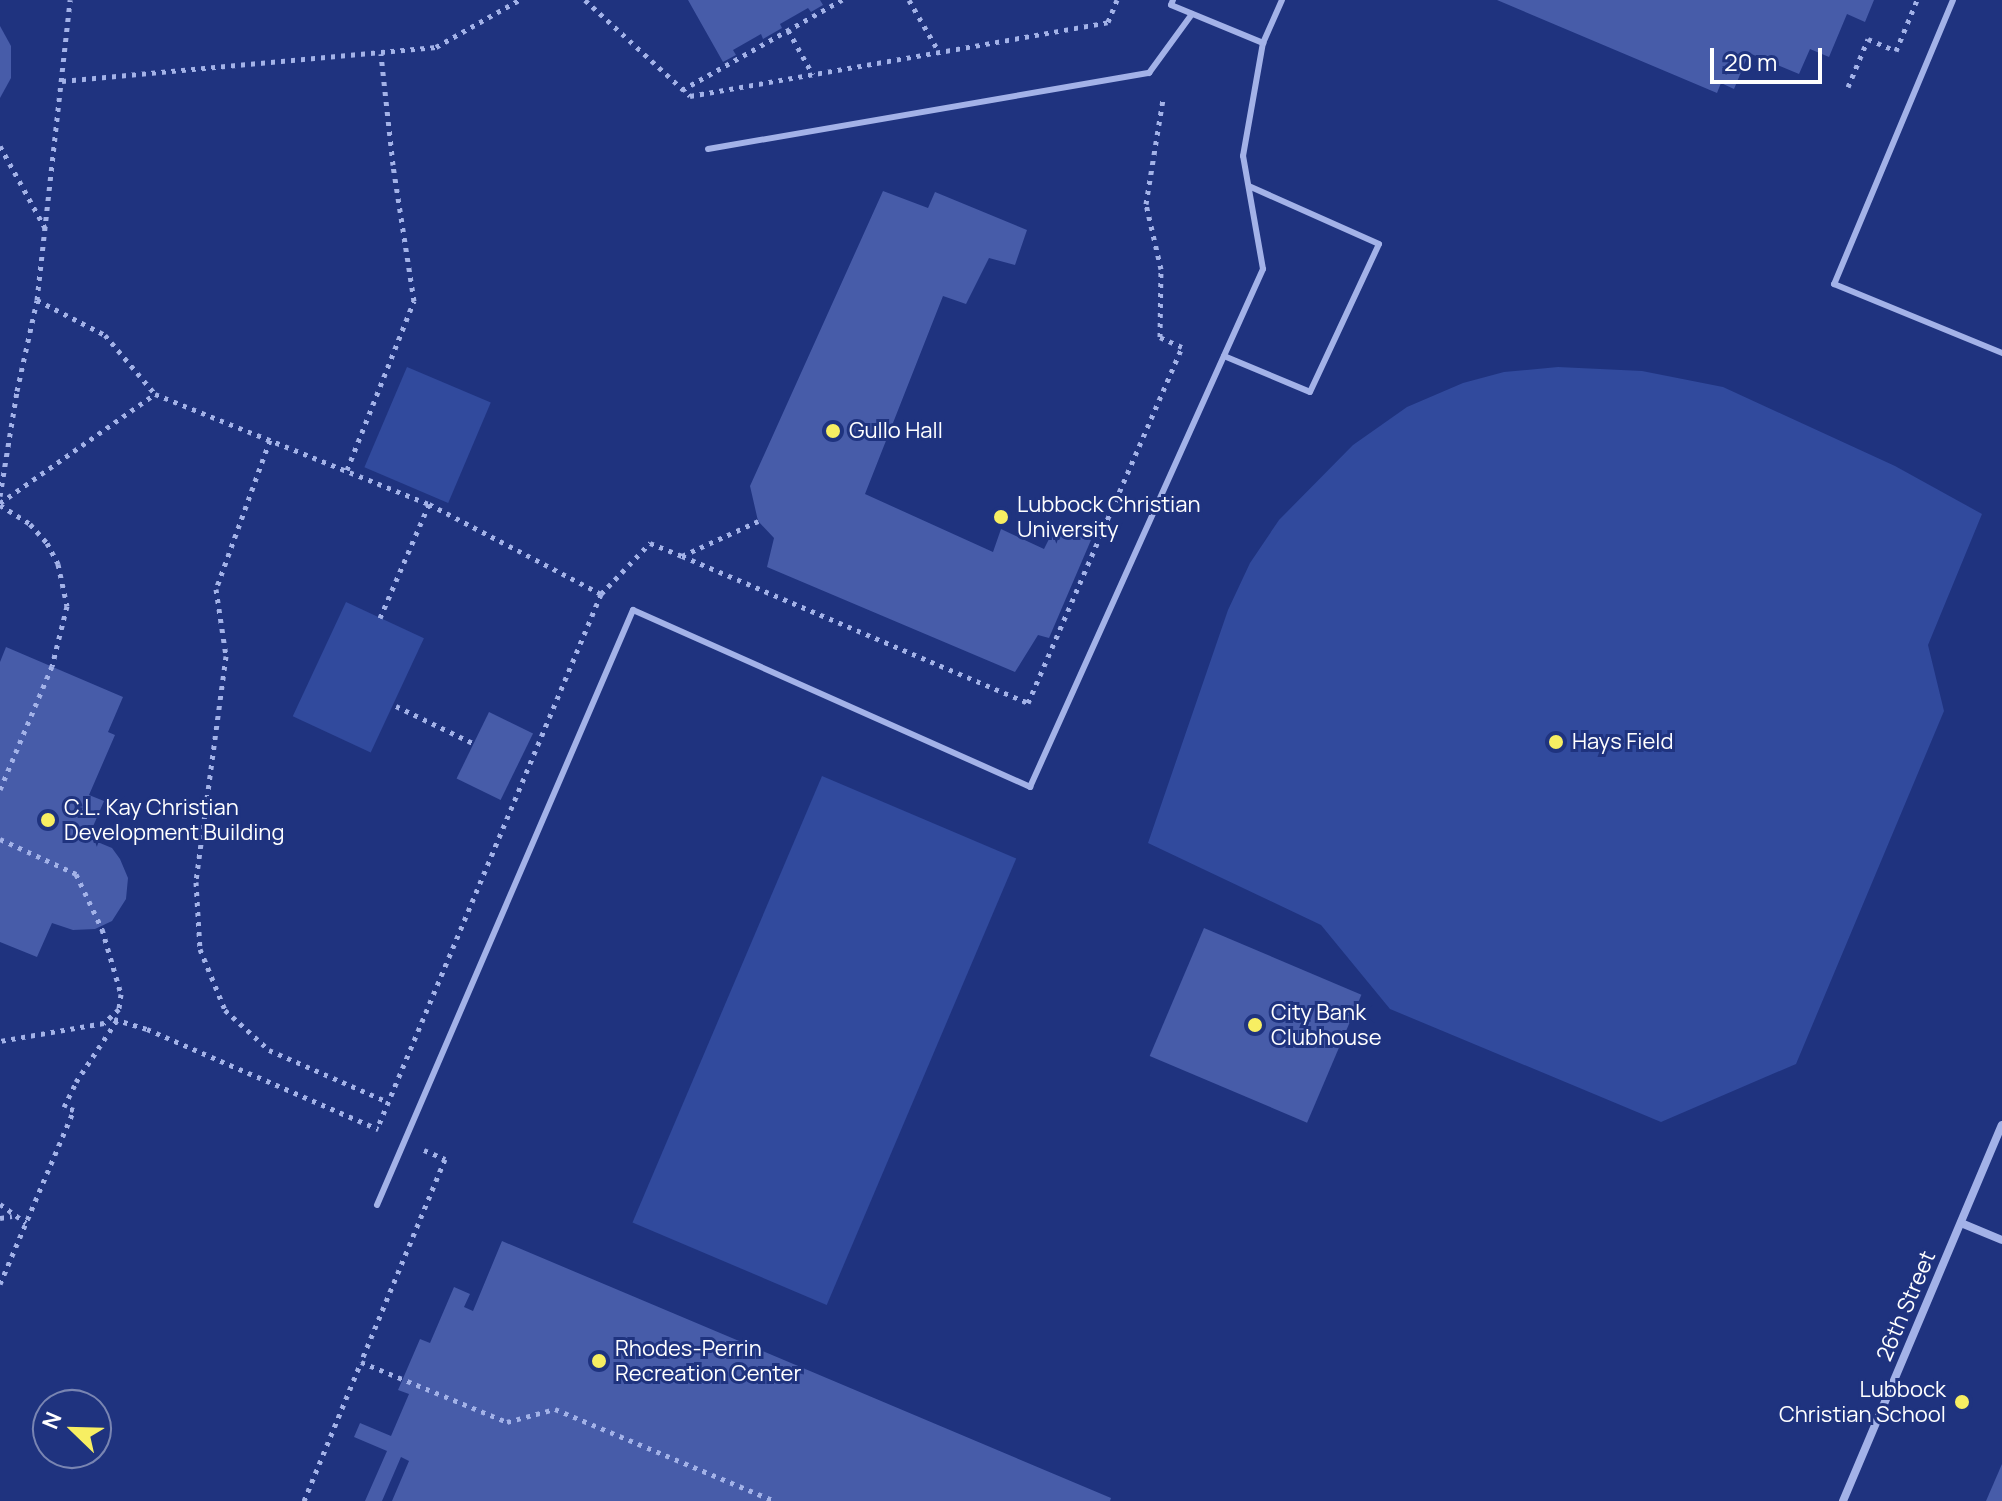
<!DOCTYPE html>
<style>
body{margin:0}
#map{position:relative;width:2002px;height:1501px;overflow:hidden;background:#1f337f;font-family:Manrope,sans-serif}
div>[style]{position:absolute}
.green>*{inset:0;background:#314a9d;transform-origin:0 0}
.building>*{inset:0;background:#475ca9;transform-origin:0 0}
.path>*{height:5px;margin-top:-2.5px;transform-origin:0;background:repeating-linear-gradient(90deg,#a3b2e8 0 4px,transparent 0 10px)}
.service>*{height:6px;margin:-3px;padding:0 3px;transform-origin:3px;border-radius:3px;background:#a3b2e8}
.minor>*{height:8px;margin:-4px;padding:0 4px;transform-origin:4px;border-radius:4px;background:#a3b2e8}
.dots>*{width:22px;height:22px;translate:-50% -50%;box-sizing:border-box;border:4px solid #1f337f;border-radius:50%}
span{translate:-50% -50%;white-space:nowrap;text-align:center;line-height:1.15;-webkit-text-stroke:6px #1f337f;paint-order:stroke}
.poi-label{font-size:22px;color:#fff}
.left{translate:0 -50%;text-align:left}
.right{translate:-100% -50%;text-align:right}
.street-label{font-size:22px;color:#fff}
.north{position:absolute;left:32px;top:1389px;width:80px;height:80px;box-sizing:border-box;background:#1f337f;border:2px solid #7985b2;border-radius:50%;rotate:293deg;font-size:22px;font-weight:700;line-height:32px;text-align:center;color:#fff}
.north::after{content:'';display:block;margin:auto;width:28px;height:36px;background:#f7ee62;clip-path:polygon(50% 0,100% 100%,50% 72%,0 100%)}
.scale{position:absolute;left:1710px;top:48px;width:112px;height:36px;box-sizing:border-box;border:4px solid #fff;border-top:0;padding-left:10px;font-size:24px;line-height:28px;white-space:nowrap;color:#fff;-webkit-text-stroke:6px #1f337f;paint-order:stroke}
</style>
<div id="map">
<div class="green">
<div style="left:407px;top:367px;width:91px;height:109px;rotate:23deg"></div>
<div style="clip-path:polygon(1558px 367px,1642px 371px,1723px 387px,1895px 466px,1982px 514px,1928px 645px,1944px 711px,1796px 1064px,1661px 1122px,1390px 1009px,1321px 925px,1148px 843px,1228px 610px,1250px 563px,1279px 520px,1353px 445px,1407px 407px,1463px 383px,1504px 372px)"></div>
<div style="left:346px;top:602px;width:86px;height:126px;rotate:25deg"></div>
<div style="left:822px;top:776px;width:211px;height:485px;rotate:23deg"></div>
</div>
<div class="building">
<div style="clip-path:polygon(688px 0,820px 0,823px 5px,811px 12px,808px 8px,780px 24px,782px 28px,763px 39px,761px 34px,733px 50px,736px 55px,723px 62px)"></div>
<div style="clip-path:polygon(1497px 0,1874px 0,1865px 22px,1847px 14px,1829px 57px,1810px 49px,1799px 74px,1749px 53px,1734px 89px,1721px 83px,1717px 93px)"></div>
<div style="clip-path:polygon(0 26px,11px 46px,11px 78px,0 98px)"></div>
<div style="clip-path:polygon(883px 191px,928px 208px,935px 192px,1027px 230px,1015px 265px,989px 258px,966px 304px,943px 296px,865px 494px,993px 552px,1001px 529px,1044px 549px,1056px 525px,1091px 540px,1049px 638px,1038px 635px,1015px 672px,767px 567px,774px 538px,758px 521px,750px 486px)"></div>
<div style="clip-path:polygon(6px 647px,123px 697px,108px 732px,115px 735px,89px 795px,104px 801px,88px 838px,112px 848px,120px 859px,128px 878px,126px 899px,112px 921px,95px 929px,73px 930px,52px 923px,37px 957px,0 942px,0 662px)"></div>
<div style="left:489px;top:712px;width:49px;height:74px;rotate:26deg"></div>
<div style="left:1204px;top:928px;width:171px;height:139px;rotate:23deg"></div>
<div style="clip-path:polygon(502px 1241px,1111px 1498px,1110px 1501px,392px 1501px,409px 1461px,401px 1457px,382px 1501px,365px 1501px,387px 1451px,354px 1437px,360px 1423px,391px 1436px,409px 1394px,398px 1390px,420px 1339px,430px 1343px,454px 1287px,470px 1294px,464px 1307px,473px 1311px)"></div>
<div style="clip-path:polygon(2002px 1464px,2002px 1501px,1986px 1501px)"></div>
</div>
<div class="path">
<div style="left:585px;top:0;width:142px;rotate:42.4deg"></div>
<div style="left:690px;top:96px;width:424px;rotate:-10deg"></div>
<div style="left:1108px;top:22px;width:24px;rotate:-68deg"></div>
<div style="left:909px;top:0;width:60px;rotate:60deg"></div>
<div style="left:788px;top:30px;width:51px;rotate:60.9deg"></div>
<div style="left:62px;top:81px;width:376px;rotate:-5.2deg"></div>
<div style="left:436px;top:47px;width:95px;rotate:-29.5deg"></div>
<div style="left:1848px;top:87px;width:52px;rotate:-67.4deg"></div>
<div style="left:1868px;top:39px;width:30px;rotate:23deg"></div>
<div style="left:1896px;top:51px;width:55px;rotate:-67.6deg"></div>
<div style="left:682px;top:90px;width:184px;rotate:-29.4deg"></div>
<div style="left:0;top:146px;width:94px;rotate:61.2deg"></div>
<div style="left:37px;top:300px;width:302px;rotate:-83.7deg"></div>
<div style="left:270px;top:440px;width:158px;rotate:109.9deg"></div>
<div style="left:216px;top:589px;width:68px;rotate:81.5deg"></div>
<div style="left:226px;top:656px;width:228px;rotate:97.6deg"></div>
<div style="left:196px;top:882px;width:67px;rotate:86.6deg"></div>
<div style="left:200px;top:949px;width:66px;rotate:67.7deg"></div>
<div style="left:225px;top:1010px;width:59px;rotate:42.3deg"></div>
<div style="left:269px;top:1050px;width:130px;rotate:23.6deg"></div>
<div style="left:347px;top:470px;width:182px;rotate:-68.4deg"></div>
<div style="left:414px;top:301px;width:138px;rotate:-98.8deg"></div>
<div style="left:393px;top:165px;width:112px;rotate:-96.2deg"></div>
<div style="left:0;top:496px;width:106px;rotate:-80.8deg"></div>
<div style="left:17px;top:391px;width:93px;rotate:-77.6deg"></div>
<div style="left:37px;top:300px;width:76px;rotate:27.2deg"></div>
<div style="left:105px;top:335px;width:77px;rotate:49.7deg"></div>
<div style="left:155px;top:394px;width:295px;rotate:21.9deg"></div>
<div style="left:429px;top:504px;width:194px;rotate:27.6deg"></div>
<div style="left:601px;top:594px;width:580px;rotate:112.72deg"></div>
<div style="left:0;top:503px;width:189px;rotate:-35.1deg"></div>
<div style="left:0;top:505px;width:36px;rotate:32deg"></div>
<div style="left:30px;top:524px;width:25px;rotate:48deg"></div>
<div style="left:47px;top:543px;width:24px;rotate:62deg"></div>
<div style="left:58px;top:564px;width:43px;rotate:77.9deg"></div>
<div style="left:67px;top:606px;width:62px;rotate:104deg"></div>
<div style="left:52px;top:666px;width:134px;rotate:112.8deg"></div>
<div style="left:682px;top:556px;width:376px;rotate:23deg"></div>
<div style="left:1028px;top:703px;width:388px;rotate:-66.6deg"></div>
<div style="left:1182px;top:347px;width:24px;rotate:-156deg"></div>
<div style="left:1160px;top:337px;width:68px;rotate:-89.2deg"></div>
<div style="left:1161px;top:269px;width:67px;rotate:-103deg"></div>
<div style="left:1146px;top:204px;width:106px;rotate:-80.8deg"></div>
<div style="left:601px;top:594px;width:71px;rotate:-46.1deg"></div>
<div style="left:650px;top:543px;width:35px;rotate:22deg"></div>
<div style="left:682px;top:556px;width:84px;rotate:-24.7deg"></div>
<div style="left:380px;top:618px;width:124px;rotate:-66.7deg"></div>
<div style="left:396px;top:706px;width:88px;rotate:25.7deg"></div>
<div style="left:0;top:839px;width:84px;rotate:24.7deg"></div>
<div style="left:76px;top:874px;width:61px;rotate:64.7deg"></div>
<div style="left:102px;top:929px;width:68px;rotate:73.7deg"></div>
<div style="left:121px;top:994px;width:15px;rotate:98deg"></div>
<div style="left:119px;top:1009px;width:21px;rotate:137deg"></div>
<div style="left:104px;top:1023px;width:106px;rotate:170.2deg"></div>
<div style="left:114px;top:1019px;width:34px;rotate:17deg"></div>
<div style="left:147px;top:1029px;width:252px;rotate:23.4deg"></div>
<div style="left:424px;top:1150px;width:23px;rotate:23deg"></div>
<div style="left:445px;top:1159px;width:220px;rotate:112.5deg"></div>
<div style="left:361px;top:1362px;width:158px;rotate:22.3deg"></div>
<div style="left:507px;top:1422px;width:50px;rotate:-15.2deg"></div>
<div style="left:555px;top:1409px;width:238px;rotate:22.7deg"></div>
<div style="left:0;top:1204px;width:32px;rotate:36deg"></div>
<div style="left:0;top:1218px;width:12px;rotate:-9deg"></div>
<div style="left:0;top:1284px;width:189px;rotate:-67deg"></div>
<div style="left:74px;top:1110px;width:10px;rotate:-163deg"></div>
<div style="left:64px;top:1107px;width:28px;rotate:-64deg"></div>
<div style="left:76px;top:1082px;width:74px;rotate:-56.5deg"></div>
<div style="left:304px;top:1501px;width:150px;rotate:-67.7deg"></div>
</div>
<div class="service">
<div style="left:1173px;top:0;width:5px;rotate:112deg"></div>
<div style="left:1171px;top:5px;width:100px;rotate:22.4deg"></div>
<div style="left:1953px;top:0;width:308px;rotate:112.7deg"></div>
<div style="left:1834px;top:284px;width:182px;rotate:22.3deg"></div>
<div style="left:708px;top:149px;width:448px;rotate:-9.8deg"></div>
<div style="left:1149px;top:73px;width:73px;rotate:-53.9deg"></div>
<div style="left:1224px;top:356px;width:93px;rotate:22.7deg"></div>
<div style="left:1310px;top:392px;width:163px;rotate:-65deg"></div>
<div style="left:1379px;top:244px;width:142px;rotate:-156deg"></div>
<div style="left:377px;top:1205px;width:648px;rotate:-66.72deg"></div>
<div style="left:633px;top:610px;width:435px;rotate:24deg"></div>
<div style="left:1030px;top:787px;width:568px;rotate:-65.78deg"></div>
<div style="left:1263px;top:269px;width:115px;rotate:-100deg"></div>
<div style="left:1243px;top:156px;width:115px;rotate:-80deg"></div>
<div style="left:1263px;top:43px;width:47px;rotate:-66.2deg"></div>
</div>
<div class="minor">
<div style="left:1961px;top:1223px;width:44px;rotate:22.5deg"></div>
<div style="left:1843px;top:1501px;width:408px;rotate:-67.1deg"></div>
</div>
<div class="dots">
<div style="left:833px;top:431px;background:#f7ee62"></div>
<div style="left:1001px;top:517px;background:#f7ee62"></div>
<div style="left:1556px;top:742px;background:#f7ee62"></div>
<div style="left:48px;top:820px;background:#f7ee62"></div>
<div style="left:1255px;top:1025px;background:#f7ee62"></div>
<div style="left:599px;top:1361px;background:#f7ee62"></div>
<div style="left:1962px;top:1402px;background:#f7ee62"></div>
</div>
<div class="poi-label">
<span class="left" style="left:849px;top:431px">Gullo Hall</span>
<span class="left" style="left:1017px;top:517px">Lubbock Christian<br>University</span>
<span class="left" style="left:1572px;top:742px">Hays Field</span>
<span class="left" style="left:64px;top:820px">C.L. Kay Christian<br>Development Building</span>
<span class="left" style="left:1271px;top:1025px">City Bank<br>Clubhouse</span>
<span class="left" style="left:615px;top:1361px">Rhodes-Perrin<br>Recreation Center</span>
<span class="right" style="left:1946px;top:1402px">Lubbock<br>Christian School</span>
</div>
<div class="street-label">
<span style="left:1906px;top:1306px;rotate:-67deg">26th Street</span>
</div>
<div class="north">N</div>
<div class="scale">20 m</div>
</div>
